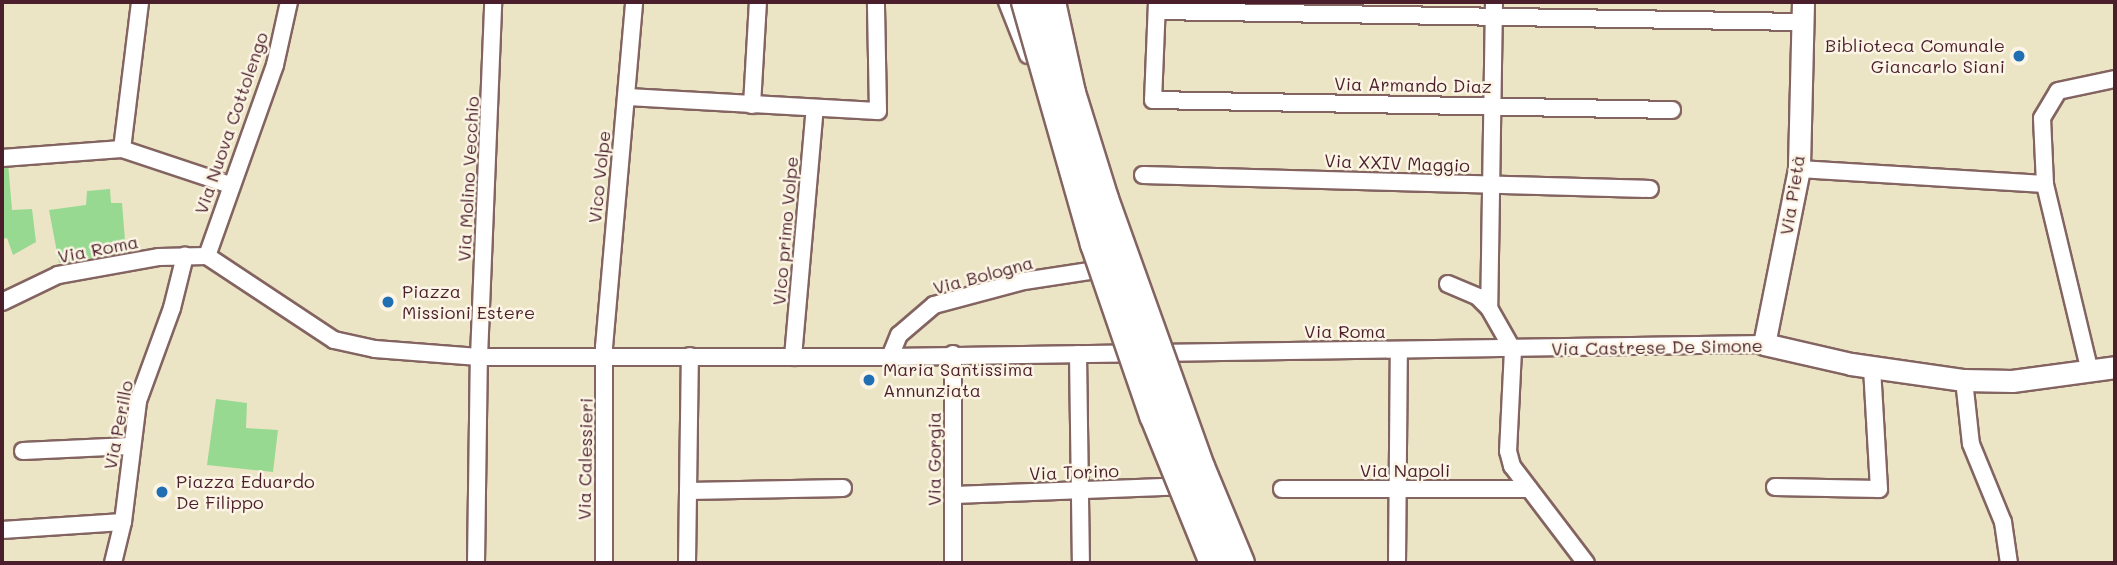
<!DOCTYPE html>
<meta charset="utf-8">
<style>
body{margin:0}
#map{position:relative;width:2117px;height:565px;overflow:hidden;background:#ece5c5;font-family:Mali,sans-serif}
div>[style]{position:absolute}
.green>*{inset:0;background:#97d991}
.roads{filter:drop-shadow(2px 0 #836461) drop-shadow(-2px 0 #836461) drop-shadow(0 2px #836461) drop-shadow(0 -2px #836461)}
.minor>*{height:16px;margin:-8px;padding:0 8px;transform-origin:8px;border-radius:8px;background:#fff}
.tertiary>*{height:21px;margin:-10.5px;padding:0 10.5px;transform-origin:10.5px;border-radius:10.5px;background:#fff}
.bridges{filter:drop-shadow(2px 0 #836461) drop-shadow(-2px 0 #836461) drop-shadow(0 2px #836461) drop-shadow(0 -2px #836461)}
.trunk-bridge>*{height:28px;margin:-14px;padding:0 14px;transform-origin:14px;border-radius:14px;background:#fff}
.dots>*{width:19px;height:19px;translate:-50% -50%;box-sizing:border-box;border:4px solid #fcf5e5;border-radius:50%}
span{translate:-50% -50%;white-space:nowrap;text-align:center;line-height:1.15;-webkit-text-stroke:5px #fcf5e5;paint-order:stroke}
.poi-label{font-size:18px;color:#4a1f2b}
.right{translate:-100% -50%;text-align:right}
.left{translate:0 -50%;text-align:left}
.street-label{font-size:18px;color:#4a1f2b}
.frame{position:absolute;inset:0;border:4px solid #4a1f2b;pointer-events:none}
</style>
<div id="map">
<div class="green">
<div style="clip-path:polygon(2px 162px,8px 163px,12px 210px,32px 209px,36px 242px,13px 255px,7px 238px,2px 239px)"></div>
<div style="clip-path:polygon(110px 189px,111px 203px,122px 203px,126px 253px,59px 263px,49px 210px,86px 205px,87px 191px)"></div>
<div style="clip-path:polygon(216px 399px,247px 403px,246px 428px,278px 430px,273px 472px,207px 465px)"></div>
</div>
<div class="roads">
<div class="minor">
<div style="left:1007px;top:2px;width:57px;rotate:68.4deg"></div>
<div style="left:1157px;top:2px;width:98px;rotate:92.3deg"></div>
<div style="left:1153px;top:100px;width:519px;rotate:1.1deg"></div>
<div style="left:1494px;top:2px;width:306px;rotate:90.9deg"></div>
<div style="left:1489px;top:308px;width:48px;rotate:60.3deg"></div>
<div style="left:1157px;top:11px;width:645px;rotate:0.98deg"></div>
<div style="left:627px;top:97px;width:251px;rotate:3.2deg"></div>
<div style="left:878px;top:111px;width:109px;rotate:-91.1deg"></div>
<div style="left:752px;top:105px;width:103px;rotate:-86.7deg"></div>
<div style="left:122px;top:149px;width:148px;rotate:-83deg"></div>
<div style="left:2px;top:158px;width:120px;rotate:-4.3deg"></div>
<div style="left:122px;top:149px;width:114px;rotate:18.4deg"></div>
<div style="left:1799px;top:169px;width:246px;rotate:3.5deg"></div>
<div style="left:1143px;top:175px;width:507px;rotate:1.58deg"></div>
<div style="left:207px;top:256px;width:203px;rotate:-70.4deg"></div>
<div style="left:275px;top:65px;width:65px;rotate:-77.5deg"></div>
<div style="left:1448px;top:284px;width:33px;rotate:23deg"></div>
<div style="left:1478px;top:297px;width:16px;rotate:45deg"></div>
<div style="left:2px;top:302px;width:62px;rotate:-25.7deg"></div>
<div style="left:58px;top:275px;width:103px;rotate:-10.1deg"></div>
<div style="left:159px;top:257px;width:48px;rotate:-1.2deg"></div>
<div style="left:207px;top:256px;width:152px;rotate:33.5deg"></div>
<div style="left:334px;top:340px;width:42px;rotate:12.4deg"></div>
<div style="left:375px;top:349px;width:104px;rotate:4.4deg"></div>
<div style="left:479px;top:357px;width:411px"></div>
<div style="left:890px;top:357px;width:874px;rotate:-0.85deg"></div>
<div style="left:1513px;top:350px;width:101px;rotate:92.8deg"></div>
<div style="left:1508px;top:451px;width:16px;rotate:75deg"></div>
<div style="left:1512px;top:466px;width:122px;rotate:52.7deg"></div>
<div style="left:1078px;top:354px;width:209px;rotate:89.2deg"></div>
<div style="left:793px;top:357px;width:250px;rotate:-85deg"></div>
<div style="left:890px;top:357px;width:24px;rotate:-68deg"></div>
<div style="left:899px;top:335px;width:46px;rotate:-40.6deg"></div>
<div style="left:934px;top:305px;width:93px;rotate:-14.9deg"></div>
<div style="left:1024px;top:281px;width:86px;rotate:-8.7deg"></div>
<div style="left:2090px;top:372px;width:193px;rotate:-103.5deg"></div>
<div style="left:2045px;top:184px;width:66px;rotate:-92.6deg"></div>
<div style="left:2042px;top:118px;width:31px;rotate:-59deg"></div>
<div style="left:2058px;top:91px;width:58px;rotate:-11.9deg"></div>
<div style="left:1964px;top:380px;width:64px;rotate:83.8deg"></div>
<div style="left:1971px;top:444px;width:84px;rotate:67.7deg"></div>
<div style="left:2003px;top:522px;width:41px;rotate:81.7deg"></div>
<div style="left:23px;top:451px;width:107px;rotate:-2.7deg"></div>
<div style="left:1775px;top:487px;width:104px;rotate:1.1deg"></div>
<div style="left:1879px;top:489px;width:121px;rotate:-93.3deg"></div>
<div style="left:1282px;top:489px;width:247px"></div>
<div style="left:688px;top:491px;width:155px;rotate:-1.1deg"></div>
<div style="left:954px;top:495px;width:235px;rotate:-2.2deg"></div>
<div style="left:2px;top:530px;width:121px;rotate:-3.8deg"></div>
<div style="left:113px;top:563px;width:42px;rotate:-76.3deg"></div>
<div style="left:123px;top:522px;width:122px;rotate:-82.9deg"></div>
<div style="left:138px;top:401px;width:99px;rotate:-69.9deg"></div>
<div style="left:172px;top:308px;width:54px;rotate:-76deg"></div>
<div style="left:476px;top:563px;width:206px;rotate:-89.2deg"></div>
<div style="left:479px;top:357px;width:355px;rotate:-87.7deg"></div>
<div style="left:604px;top:563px;width:216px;rotate:-90deg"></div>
<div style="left:604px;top:347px;width:346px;rotate:-85deg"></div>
<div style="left:687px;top:563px;width:207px;rotate:-89.2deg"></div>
<div style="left:953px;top:563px;width:209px;rotate:-90deg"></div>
<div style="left:1397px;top:563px;width:212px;rotate:-89.5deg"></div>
</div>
<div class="tertiary">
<div style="left:1803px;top:2px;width:167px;rotate:91.4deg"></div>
<div style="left:1799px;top:169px;width:178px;rotate:101.3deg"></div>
<div style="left:1764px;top:344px;width:89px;rotate:12.9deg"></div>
<div style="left:1851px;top:364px;width:114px;rotate:8.1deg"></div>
<div style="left:1964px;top:380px;width:48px;rotate:1.2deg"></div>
<div style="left:2012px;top:381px;width:104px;rotate:-7.7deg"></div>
</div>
</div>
<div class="bridges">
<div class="trunk-bridge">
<div style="left:1026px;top:2px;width:252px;rotate:74.1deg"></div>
<div style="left:1095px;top:244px;width:181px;rotate:71deg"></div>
<div style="left:1154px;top:415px;width:160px;rotate:67.9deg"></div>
<div style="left:1051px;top:2px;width:93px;rotate:77.6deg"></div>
<div style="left:1071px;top:93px;width:111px;rotate:72.7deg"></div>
<div style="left:1104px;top:199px;width:285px;rotate:70.3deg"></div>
<div style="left:1200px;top:467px;width:104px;rotate:67.4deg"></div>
</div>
</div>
<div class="dots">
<div style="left:2019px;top:56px;background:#1f6fb2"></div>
<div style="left:388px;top:302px;background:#1f6fb2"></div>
<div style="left:869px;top:380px;background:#1f6fb2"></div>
<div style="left:162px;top:492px;background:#1f6fb2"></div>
</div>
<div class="poi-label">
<span class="right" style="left:2005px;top:56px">Biblioteca Comunale<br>Giancarlo Siani</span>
<span class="left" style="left:402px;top:302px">Piazza<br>Missioni Estere</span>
<span class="left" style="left:883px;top:380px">Maria Santissima<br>Annunziata</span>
<span class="left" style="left:176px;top:492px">Piazza Eduardo<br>De Filippo</span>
</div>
<div class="street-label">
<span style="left:1413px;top:85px;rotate:1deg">Via Armando Diaz</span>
<span style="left:231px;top:123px;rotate:-71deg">Via Nuova Cottolengo</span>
<span style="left:1397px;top:163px;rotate:2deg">Via XXIV Maggio</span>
<span style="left:599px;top:177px;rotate:-84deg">Vico Volpe</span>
<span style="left:468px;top:179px;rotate:-87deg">Via Molino Vecchio</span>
<span style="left:1792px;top:195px;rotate:-81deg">Via Pietà</span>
<span style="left:785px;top:231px;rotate:-85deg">Vico primo Volpe</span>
<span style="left:98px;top:249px;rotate:-11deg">Via Roma</span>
<span style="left:983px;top:275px;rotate:-15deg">Via Bologna</span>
<span style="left:1345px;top:331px">Via Roma</span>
<span style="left:1657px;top:347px;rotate:-1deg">Via Castrese De Simone</span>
<span style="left:118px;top:425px;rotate:-79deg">Via Perillo</span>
<span style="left:585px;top:459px;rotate:-89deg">Via Calessieri</span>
<span style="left:934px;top:459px;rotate:-90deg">Via Gorgia</span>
<span style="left:1405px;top:470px">Via Napoli</span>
<span style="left:1074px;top:472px;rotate:-2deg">Via Torino</span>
</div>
<div class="frame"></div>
</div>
